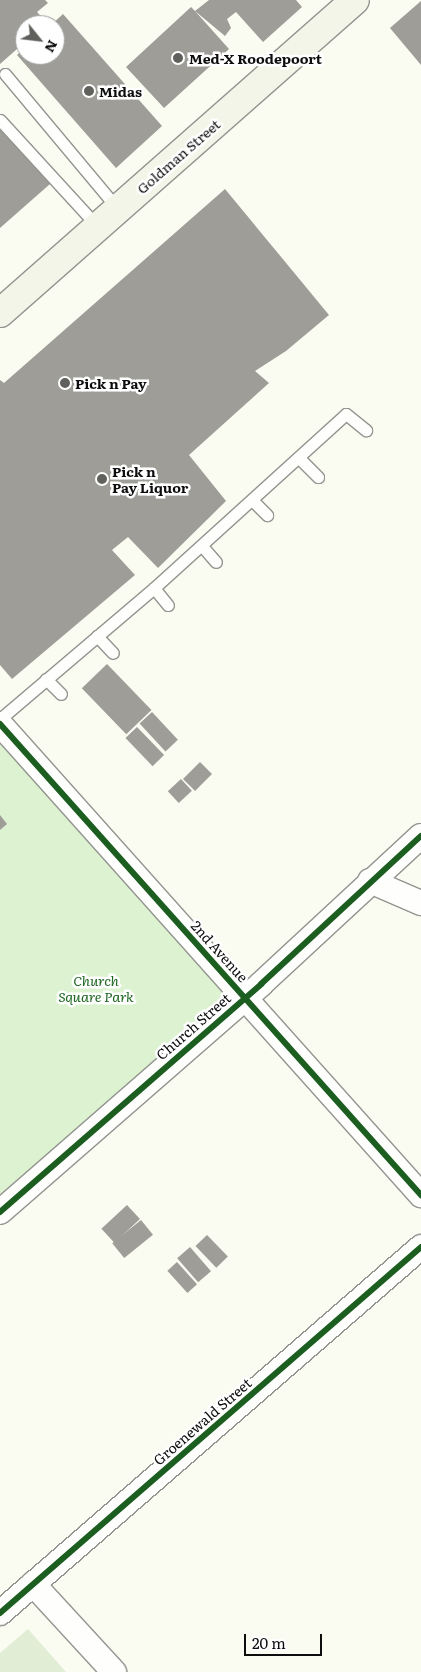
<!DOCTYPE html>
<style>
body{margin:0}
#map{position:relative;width:421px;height:1672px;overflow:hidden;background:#fafbf1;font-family:Literata,serif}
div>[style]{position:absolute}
.green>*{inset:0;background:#dcf2d1}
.cemetery>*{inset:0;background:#e1edd5}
.building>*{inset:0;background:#9e9d97;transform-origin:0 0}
.roads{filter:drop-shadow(1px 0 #949490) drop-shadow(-1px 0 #949490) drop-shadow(0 1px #949490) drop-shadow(0 -1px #949490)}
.lane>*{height:11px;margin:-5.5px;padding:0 5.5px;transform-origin:5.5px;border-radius:5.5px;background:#fefefd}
.street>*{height:24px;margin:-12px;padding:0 12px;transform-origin:12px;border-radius:12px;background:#fefefd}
.secondary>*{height:28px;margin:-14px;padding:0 14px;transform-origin:14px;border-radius:14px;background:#f3f5e8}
.cycleway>*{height:6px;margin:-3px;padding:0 3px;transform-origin:3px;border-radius:3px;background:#1b5e20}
.dots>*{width:14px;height:14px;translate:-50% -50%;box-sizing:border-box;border:2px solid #fff;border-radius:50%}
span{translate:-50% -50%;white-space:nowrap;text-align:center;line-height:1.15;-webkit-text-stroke:5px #fff;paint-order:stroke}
.poi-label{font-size:14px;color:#0d0d0d;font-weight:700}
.left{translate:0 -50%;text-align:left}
.street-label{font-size:14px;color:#0d0d0d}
.park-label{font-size:14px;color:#1c6620;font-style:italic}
.north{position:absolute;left:15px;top:15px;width:50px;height:50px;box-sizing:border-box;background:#fff;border:1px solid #9e9e9e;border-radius:50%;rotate:119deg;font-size:14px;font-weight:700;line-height:20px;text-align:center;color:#0d0d0d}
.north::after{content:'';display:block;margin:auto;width:18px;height:22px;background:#60605d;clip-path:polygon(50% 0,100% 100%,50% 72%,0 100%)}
.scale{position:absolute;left:244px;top:1634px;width:78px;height:22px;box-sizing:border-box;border:2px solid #0d0d0d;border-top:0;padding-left:6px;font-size:15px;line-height:18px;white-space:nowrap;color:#0d0d0d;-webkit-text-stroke:4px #fff;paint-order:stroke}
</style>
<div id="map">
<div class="green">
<div style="clip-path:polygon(0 737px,232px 997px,0 1200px)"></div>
</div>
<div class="cemetery">
<div style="clip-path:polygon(28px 1629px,66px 1672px,0 1672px,0 1653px)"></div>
</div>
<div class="building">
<div style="clip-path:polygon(0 0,45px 0,48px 3px,37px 12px,47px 23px,25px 25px,25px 42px,0 64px)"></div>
<div style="clip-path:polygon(209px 0,296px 0,302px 7px,263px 42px,236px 12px,227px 19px,231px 28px,225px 36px,195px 11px,229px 49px,164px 108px,126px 67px,191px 7px,195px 11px)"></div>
<div style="clip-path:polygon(421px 1px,421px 65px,390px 28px)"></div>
<div style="clip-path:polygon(63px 14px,162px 126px,116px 168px,17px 55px,25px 48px,25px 55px,55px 55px,55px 25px,51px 25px)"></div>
<div style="clip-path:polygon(0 127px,50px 184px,0 228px)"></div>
<div style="clip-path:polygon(225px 189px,329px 315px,286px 351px,255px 371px,269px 383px,189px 455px,226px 501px,158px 568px,128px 537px,112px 550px,135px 575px,12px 679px,0 665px,0 380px,4px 383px)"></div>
<div style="left:107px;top:664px;width:64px;height:35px;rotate:46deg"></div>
<div style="left:152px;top:712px;width:38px;height:17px;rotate:47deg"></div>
<div style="left:137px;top:727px;width:39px;height:16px;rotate:46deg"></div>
<div style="left:200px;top:762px;width:17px;height:24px;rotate:45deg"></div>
<div style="left:181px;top:779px;width:16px;height:18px;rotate:47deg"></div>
<div style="clip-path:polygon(0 815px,7px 824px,0 830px)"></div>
<div style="left:127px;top:1205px;width:19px;height:35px;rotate:47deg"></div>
<div style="left:141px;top:1220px;width:19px;height:37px;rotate:51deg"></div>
<div style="left:207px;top:1235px;width:30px;height:16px;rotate:46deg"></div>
<div style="left:190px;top:1247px;width:32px;height:17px;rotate:49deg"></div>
<div style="left:177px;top:1262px;width:30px;height:13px;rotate:48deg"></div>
</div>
<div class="roads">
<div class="lane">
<div style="left:5px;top:74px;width:176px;rotate:50.1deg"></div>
<div style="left:0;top:120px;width:145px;rotate:47.5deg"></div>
<div style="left:299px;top:458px;width:27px;rotate:45deg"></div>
<div style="left:253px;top:501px;width:20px;rotate:45deg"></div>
<div style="left:202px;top:546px;width:21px;rotate:49deg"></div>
<div style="left:154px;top:588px;width:22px;rotate:51deg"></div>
<div style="left:97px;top:636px;width:23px;rotate:47deg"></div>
<div style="left:46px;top:679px;width:21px;rotate:45deg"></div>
<div style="left:0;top:719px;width:202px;rotate:-40.4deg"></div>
<div style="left:154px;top:588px;width:259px;rotate:-42.2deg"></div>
<div style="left:346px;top:414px;width:26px;rotate:39deg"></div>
</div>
<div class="street">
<div style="left:0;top:724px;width:632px;rotate:48.21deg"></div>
<div style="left:370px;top:881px;width:56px;rotate:23.3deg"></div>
<div style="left:0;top:1212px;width:347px;rotate:-41.1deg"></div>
<div style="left:261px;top:984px;width:218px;rotate:-42.8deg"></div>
<div style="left:33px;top:1584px;width:120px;rotate:47.4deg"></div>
<div style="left:0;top:1613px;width:558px;rotate:-41deg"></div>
</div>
<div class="secondary">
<div style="left:0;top:313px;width:473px;rotate:-41.4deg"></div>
</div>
</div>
<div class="cycleway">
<div style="left:0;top:724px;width:632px;rotate:48.21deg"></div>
<div style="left:0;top:1212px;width:347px;rotate:-41.1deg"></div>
<div style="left:261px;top:984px;width:218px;rotate:-42.8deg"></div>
<div style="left:0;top:1613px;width:558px;rotate:-41deg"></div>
</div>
<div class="dots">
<div style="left:178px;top:58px;background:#60605d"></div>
<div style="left:89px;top:91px;background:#60605d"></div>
<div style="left:65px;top:383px;background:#60605d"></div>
<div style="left:102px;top:479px;background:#60605d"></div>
</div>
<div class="poi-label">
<span class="left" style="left:189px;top:58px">Med-X Roodepoort</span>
<span class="left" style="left:99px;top:91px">Midas</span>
<span class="left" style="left:75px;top:383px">Pick n Pay</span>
<span class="left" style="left:112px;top:479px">Pick n<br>Pay Liquor</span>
</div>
<div class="street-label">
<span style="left:178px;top:156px;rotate:-41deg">Goldman Street</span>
<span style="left:220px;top:951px;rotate:48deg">2nd Avenue</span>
<span style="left:193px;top:1026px;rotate:-41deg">Church Street</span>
<span style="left:202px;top:1421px;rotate:-41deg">Groenewald Street</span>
</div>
<div class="park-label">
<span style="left:96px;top:988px">Church<br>Square Park</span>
</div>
<div class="north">N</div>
<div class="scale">20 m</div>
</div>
